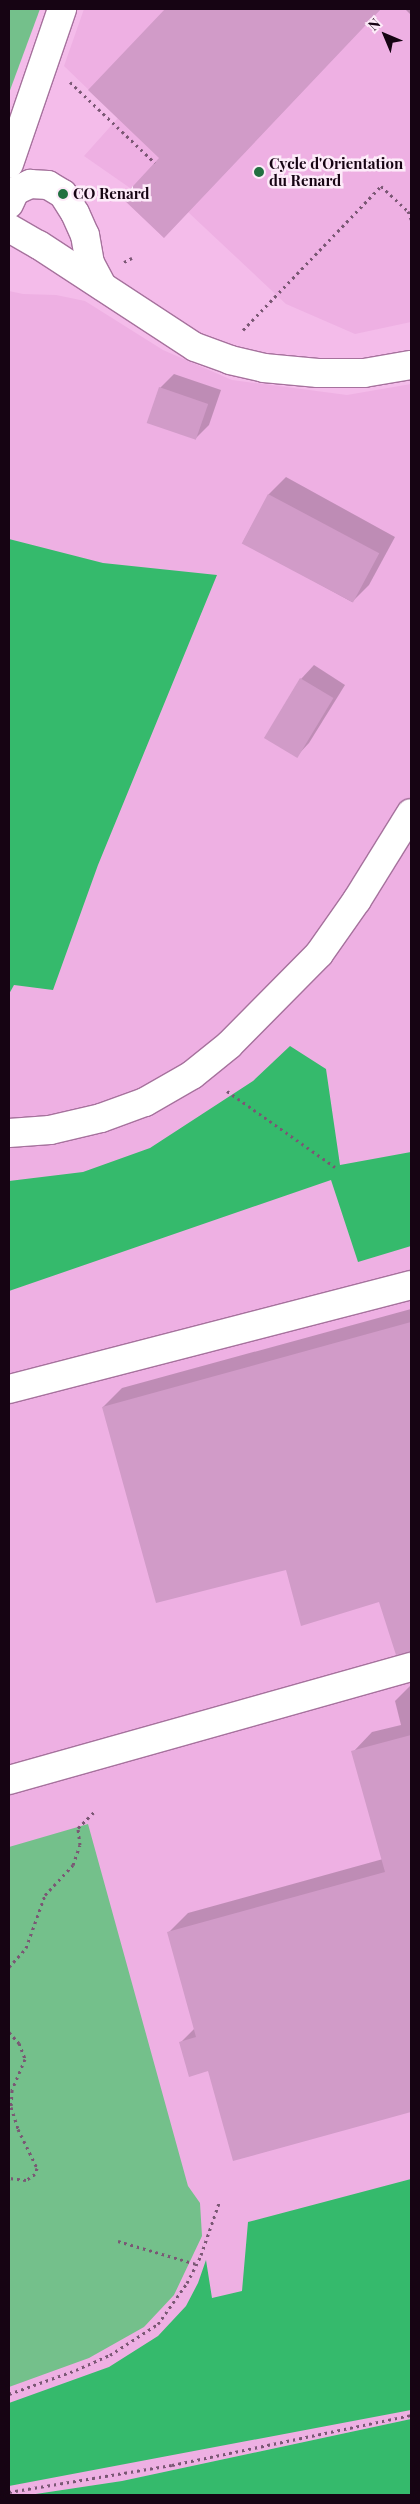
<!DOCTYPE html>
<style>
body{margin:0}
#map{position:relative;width:420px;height:2504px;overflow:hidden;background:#f4bcea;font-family:"Playfair Display",serif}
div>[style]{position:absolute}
.built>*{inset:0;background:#eeb0e3}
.green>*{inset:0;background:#74c08b}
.forest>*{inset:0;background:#35ba6c}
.shadow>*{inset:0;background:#0003}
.building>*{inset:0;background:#d19bc8;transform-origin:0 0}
.path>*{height:3px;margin-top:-1.5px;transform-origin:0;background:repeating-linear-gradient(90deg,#7a5774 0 2.5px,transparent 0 6.5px)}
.roads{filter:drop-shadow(1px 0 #a6729d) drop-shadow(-1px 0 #a6729d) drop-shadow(0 1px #a6729d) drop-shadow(0 -1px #a6729d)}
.minor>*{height:28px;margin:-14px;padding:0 14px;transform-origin:14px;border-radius:14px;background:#fff}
.dots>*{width:14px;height:14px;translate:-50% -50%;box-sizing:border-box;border:2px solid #fdebf9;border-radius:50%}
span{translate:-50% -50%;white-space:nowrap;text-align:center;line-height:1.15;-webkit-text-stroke:5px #fdebf9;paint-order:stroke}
.poi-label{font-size:15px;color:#160413;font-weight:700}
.left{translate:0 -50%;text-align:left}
.frame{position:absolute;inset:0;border:10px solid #160413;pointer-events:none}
.north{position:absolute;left:360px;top:10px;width:50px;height:50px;-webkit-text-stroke:4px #fdebf9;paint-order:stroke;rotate:315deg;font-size:14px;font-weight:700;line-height:20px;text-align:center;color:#160413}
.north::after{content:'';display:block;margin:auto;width:18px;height:22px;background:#160413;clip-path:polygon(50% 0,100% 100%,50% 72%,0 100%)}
</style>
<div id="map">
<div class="built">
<div style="clip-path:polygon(84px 9px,411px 9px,411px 322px,355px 334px,286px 304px,188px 212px,164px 238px,122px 198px,130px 188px,84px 156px,118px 118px,64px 66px)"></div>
<div style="clip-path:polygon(9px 291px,23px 294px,56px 295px,85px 301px,163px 350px,232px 380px,347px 395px,411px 384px,411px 2419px,122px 2481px,29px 2495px,9px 2495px)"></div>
</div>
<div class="green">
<div style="clip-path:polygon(9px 9px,40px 9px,9px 93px)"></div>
<div style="clip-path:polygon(88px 1824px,188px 2186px,200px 2203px,202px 2236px,174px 2295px,144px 2327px,89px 2358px,9px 2387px,9px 1847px)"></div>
</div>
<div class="forest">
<div style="clip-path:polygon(9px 539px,103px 563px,217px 575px,98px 865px,53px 990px,14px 985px,9px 994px)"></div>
<div style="clip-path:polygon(290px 1046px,326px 1069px,340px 1165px,411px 1152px,411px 1246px,358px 1262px,331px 1180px,9px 1291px,9px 1181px,83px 1172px,150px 1148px,253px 1081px)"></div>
<div style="clip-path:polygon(411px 2179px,411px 2410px,9px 2486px,9px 2403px,109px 2367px,158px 2336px,186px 2306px,198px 2283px,206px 2260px,212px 2298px,242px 2291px,248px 2222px)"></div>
<div style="clip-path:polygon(411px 2419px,411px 2495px,29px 2495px,122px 2481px)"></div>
</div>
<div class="shadow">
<div style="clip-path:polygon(167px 9px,380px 9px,183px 217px,161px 158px,90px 90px)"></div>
<div style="clip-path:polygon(405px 9px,411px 9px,411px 15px)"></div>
<div style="clip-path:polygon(174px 374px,221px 390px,209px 425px,196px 438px,160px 388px)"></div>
<div style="clip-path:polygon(286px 477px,395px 537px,369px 585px,352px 602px,243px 542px,269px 494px)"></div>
<div style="clip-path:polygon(314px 665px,345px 685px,309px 743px,296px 757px,301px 679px)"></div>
<div style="clip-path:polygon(411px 1309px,411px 1637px,393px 1642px,380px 1601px,287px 1568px,103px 1407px,122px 1388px)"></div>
<div style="clip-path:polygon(411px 1685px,411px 2111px,234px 2160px,209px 2070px,181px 2042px,195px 2028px,169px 1932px,188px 1913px,383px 1859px,353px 1752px,372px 1732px,401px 1725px,395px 1701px)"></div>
</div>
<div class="building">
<div style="clip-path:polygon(165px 9px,381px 9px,164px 238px,122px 198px,159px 158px,88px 90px)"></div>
<div style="left:159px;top:387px;width:52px;height:38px;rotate:19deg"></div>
<div style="left:268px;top:494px;width:126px;height:56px;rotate:28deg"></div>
<div style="left:300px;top:678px;width:39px;height:70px;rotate:31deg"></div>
<div style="clip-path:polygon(411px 1322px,411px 1652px,396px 1655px,379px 1602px,301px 1626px,286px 1570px,156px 1603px,102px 1407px)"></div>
<div style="clip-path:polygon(411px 1735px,411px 2112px,233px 2161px,208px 2071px,189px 2077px,179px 2042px,196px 2037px,167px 1932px,385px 1872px,351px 1751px)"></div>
</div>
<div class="path">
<div style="left:70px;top:82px;width:117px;rotate:43.6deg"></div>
<div style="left:124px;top:262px;width:9px;rotate:-27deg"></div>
<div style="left:243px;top:330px;width:199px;rotate:-46.2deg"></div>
<div style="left:381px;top:186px;width:37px;rotate:43deg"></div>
<div style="left:408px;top:211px;width:9px;rotate:69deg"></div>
<div style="left:227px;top:1091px;width:132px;rotate:35.1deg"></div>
<div style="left:9px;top:1967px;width:25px;rotate:-48deg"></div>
<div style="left:26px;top:1948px;width:56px;rotate:-70.3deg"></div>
<div style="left:45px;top:1895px;width:41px;rotate:-47deg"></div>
<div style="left:73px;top:1865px;width:21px;rotate:-71deg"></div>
<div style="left:80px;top:1845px;width:17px;rotate:-97deg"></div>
<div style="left:78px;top:1828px;width:25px;rotate:-45deg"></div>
<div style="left:9px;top:2032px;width:15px;rotate:48deg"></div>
<div style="left:19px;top:2043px;width:17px;rotate:69deg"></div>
<div style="left:25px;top:2059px;width:34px;rotate:113deg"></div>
<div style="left:12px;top:2090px;width:17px;rotate:93deg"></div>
<div style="left:11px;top:2107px;width:23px;rotate:72deg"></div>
<div style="left:18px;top:2129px;width:43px;rotate:64deg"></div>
<div style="left:37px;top:2168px;width:6px;rotate:108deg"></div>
<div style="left:35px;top:2174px;width:11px;rotate:146deg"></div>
<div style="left:26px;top:2180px;width:17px;rotate:-173deg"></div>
<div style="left:118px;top:2241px;width:81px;rotate:16.4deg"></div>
<div style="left:9px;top:2394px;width:71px;rotate:-19.7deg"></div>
<div style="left:76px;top:2370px;width:37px;rotate:-24deg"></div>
<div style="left:110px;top:2355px;width:57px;rotate:-32.9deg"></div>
<div style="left:158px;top:2324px;width:50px;rotate:-54.7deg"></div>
<div style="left:187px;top:2283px;width:31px;rotate:-63deg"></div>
<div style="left:201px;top:2255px;width:55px;rotate:-70.9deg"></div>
<div style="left:9px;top:2492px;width:165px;rotate:-9.4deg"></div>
<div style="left:172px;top:2465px;width:244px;rotate:-11.8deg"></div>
</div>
<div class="roads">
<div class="minor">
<div style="left:9px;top:164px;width:164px;rotate:-71.1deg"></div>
<div style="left:9px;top:204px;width:14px;rotate:-65deg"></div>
<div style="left:15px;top:191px;width:17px;rotate:-25deg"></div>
<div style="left:30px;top:184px;width:18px;rotate:3deg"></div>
<div style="left:48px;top:185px;width:17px;rotate:31deg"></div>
<div style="left:63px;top:194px;width:22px;rotate:58deg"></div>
<div style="left:75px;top:213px;width:24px;rotate:66deg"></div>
<div style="left:85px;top:235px;width:28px;rotate:80deg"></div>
<div style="left:90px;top:263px;width:26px;rotate:62deg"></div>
<div style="left:9px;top:228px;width:34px;rotate:30deg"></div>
<div style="left:39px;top:245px;width:186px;rotate:33.2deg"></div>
<div style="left:195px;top:347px;width:37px;rotate:20deg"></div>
<div style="left:230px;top:360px;width:35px;rotate:13deg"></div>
<div style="left:264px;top:368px;width:54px;rotate:5.3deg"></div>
<div style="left:318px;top:373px;width:46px"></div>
<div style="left:364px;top:373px;width:48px;rotate:-9.7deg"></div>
<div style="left:9px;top:1133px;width:41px;rotate:-4.2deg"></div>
<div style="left:50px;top:1130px;width:52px;rotate:-13.2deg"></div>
<div style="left:101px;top:1118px;width:47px;rotate:-20deg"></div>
<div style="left:145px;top:1102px;width:54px;rotate:-29.9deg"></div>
<div style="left:192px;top:1075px;width:48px;rotate:-39deg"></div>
<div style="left:229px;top:1045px;width:128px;rotate:-45.3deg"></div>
<div style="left:319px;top:954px;width:66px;rotate:-54.9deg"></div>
<div style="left:357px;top:900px;width:102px;rotate:-58.2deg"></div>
<div style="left:9px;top:1389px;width:415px;rotate:-14.5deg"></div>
<div style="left:9px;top:1780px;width:418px;rotate:-15.7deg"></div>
</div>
</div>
<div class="dots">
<div style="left:259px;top:172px;background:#217040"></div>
<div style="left:63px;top:194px;background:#217040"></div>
</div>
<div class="poi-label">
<span class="left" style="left:269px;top:172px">Cycle d'Orientation<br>du Renard</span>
<span class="left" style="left:73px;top:194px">CO Renard</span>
</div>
<div class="frame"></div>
<div class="north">N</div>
</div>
